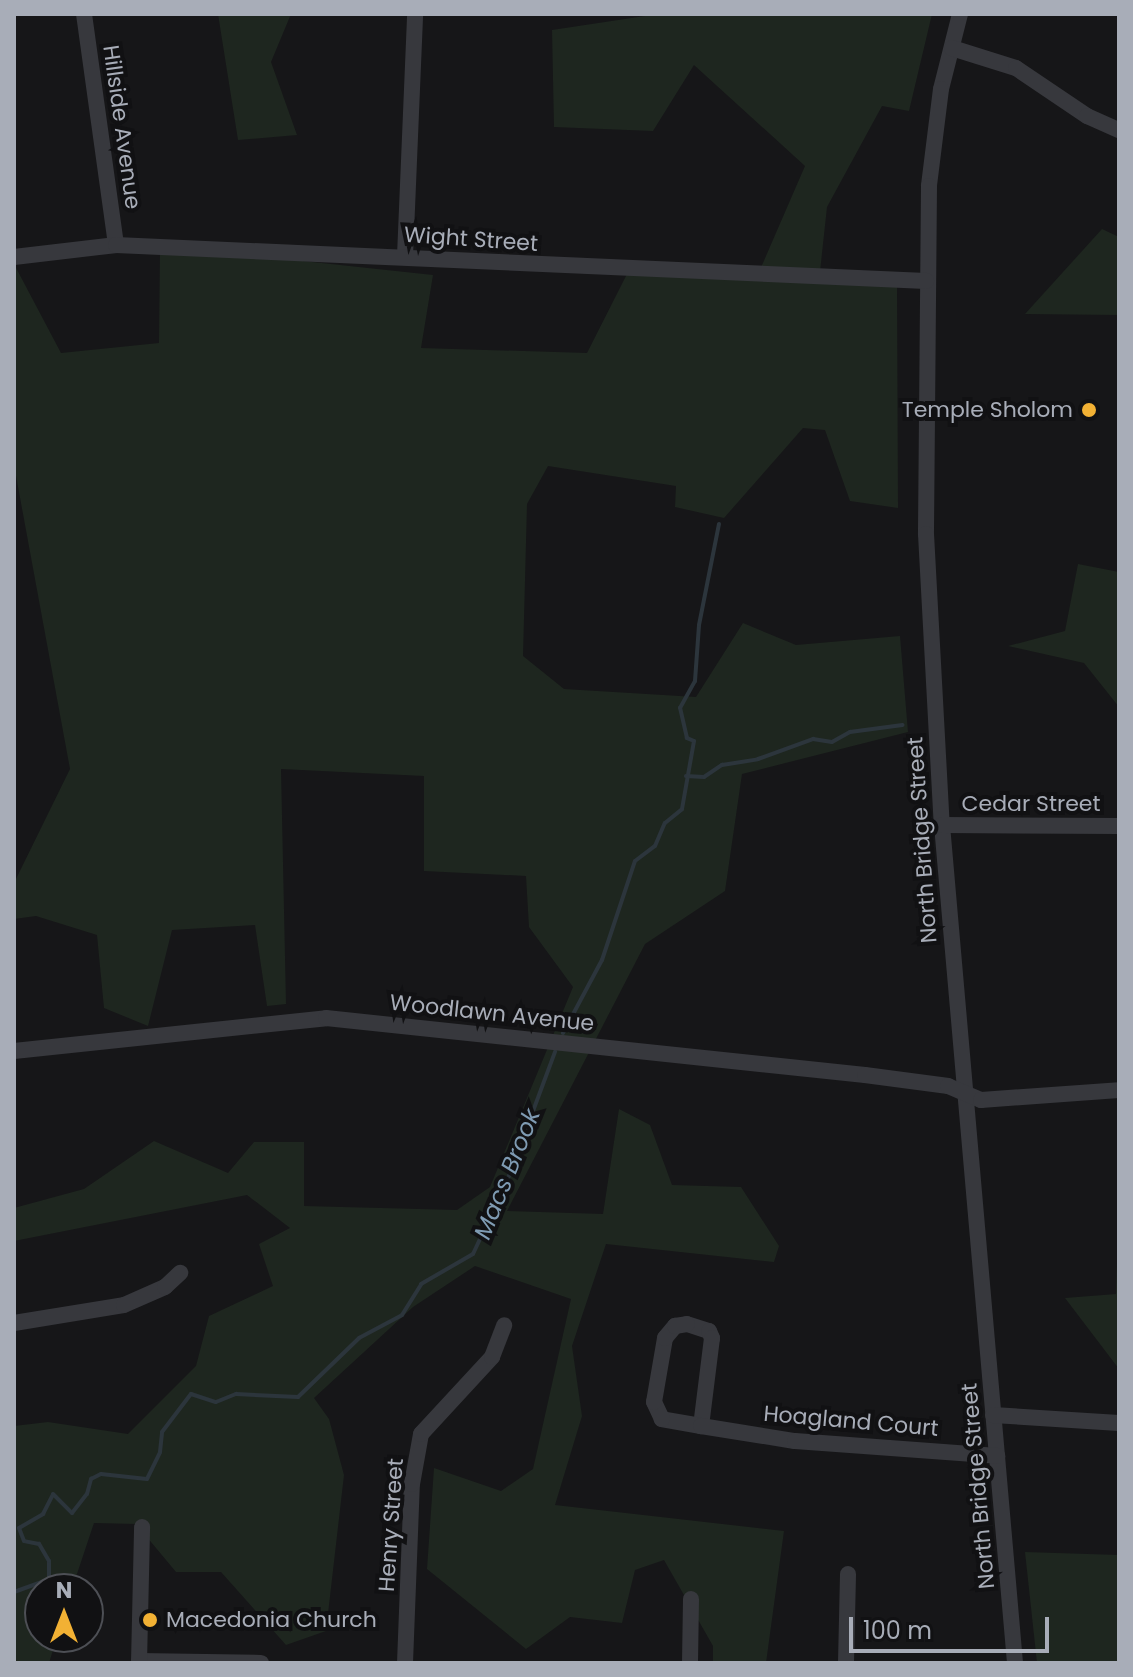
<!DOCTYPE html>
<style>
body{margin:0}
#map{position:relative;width:1133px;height:1677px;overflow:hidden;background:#161618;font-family:Poppins,sans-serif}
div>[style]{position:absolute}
.green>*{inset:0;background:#1e261f}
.stream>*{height:4px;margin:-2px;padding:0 2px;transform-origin:2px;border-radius:2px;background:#2c353c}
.minor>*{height:16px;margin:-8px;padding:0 8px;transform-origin:8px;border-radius:8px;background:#37383d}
.dots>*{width:22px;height:22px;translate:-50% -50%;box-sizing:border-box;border:4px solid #111113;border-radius:50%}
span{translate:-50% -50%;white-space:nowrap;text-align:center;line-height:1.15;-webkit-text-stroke:8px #111113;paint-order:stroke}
.street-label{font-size:22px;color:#a8adb8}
.poi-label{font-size:22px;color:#a8adb8}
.right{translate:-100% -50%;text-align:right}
.left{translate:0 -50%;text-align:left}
.water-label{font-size:24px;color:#7f9bb3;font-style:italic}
.frame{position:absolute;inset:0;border:16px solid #a8adb8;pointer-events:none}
.north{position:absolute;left:24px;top:1573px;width:80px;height:80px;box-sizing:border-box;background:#111113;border:2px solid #4d4f55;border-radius:50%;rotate:0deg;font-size:22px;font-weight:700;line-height:32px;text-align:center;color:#a8adb8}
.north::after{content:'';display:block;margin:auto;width:28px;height:36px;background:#f2b134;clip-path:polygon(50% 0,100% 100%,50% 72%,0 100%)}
.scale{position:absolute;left:849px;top:1617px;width:200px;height:36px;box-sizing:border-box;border:4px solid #a8adb8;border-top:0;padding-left:10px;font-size:24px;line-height:28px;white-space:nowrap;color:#a8adb8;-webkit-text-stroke:6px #111113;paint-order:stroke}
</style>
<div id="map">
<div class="green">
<div style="clip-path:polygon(218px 14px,291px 14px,271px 62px,297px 135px,238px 140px)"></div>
<div style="clip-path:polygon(658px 14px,932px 14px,909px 111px,882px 106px,827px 207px,819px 281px,897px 283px,898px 508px,850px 501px,825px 430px,803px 428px,724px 518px,675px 507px,676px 486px,548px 466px,527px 504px,523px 656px,564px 689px,696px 697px,743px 623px,796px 645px,900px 636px,908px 732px,742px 774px,725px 891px,645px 944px,507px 1211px,603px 1214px,619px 1109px,650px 1125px,672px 1185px,741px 1187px,779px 1246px,774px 1262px,606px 1244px,572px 1346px,582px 1416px,555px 1505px,784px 1531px,766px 1663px,713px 1663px,713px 1646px,664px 1560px,635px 1570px,622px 1623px,570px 1617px,526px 1649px,427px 1569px,434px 1468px,501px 1491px,533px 1469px,571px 1299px,475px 1266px,413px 1307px,314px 1398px,329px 1419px,344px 1475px,326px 1631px,286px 1645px,221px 1572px,176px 1572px,136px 1524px,94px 1523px,72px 1589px,40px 1589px,40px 1637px,57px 1637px,49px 1663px,14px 1663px,14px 1426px,48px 1422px,128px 1434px,196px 1366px,209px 1316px,273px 1286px,259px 1244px,290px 1228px,247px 1195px,14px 1241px,14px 1208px,84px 1189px,154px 1141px,228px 1173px,254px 1142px,304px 1142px,304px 1206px,457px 1210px,490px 1187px,573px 987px,529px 927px,526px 876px,424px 871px,424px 776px,281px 769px,286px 1004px,267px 1006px,255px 925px,172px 930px,148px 1026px,104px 1008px,97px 935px,36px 916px,14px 919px,14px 883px,70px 769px,14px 465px,14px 264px,61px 353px,159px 343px,160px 249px,182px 248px,433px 275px,421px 348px,587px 353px,628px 272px,756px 279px,805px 166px,694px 65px,653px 131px,554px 127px,552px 30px)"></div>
<div style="clip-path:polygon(1102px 229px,1119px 237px,1119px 315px,1025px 314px)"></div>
<div style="clip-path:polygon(1078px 564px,1119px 572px,1119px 707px,1084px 663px,1008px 646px,1065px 631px)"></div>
<div style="clip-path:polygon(1119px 1197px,1119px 1369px,1065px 1298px,1116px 1294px)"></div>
<div style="clip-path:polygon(1025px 1552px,1119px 1555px,1119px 1663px,1037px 1663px)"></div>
</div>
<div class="stream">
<div style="left:686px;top:776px;width:18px;rotate:3deg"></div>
<div style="left:704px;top:777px;width:22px;rotate:-34deg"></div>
<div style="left:722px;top:765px;width:36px;rotate:-9deg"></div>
<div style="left:758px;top:759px;width:59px;rotate:-20deg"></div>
<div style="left:813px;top:739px;width:19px;rotate:9deg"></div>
<div style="left:832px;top:742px;width:21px;rotate:-29deg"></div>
<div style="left:850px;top:732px;width:53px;rotate:-7.5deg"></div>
<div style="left:563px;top:1033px;width:83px;rotate:-61.9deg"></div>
<div style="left:602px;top:960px;width:104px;rotate:-71.6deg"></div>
<div style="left:635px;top:861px;width:25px;rotate:-37deg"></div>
<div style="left:655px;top:846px;width:25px;rotate:-67deg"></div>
<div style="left:665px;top:823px;width:22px;rotate:-39deg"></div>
<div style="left:682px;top:809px;width:69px;rotate:-80deg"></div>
<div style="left:694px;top:741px;width:8px;rotate:-157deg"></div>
<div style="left:687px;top:738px;width:31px;rotate:-103deg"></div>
<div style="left:680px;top:708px;width:31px;rotate:-61deg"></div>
<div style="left:695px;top:681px;width:56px;rotate:-85.9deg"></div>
<div style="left:699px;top:625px;width:103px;rotate:-78.8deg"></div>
<div style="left:14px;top:1592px;width:37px;rotate:-20deg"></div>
<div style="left:49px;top:1579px;width:18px;rotate:-90deg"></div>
<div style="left:49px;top:1561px;width:20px;rotate:-120deg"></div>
<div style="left:39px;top:1544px;width:15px;rotate:-169deg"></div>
<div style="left:24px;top:1541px;width:14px;rotate:-111deg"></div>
<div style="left:19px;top:1528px;width:28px;rotate:-30deg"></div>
<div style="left:43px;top:1514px;width:22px;rotate:-63deg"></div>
<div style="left:53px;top:1494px;width:27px;rotate:45deg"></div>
<div style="left:72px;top:1513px;width:24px;rotate:-52deg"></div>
<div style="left:87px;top:1494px;width:16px;rotate:-75deg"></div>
<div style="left:91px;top:1479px;width:11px;rotate:-27deg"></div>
<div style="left:101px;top:1474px;width:46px;rotate:6.2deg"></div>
<div style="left:147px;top:1479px;width:30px;rotate:-64deg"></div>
<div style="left:160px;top:1452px;width:20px;rotate:-84deg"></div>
<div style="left:162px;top:1432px;width:48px;rotate:-52.7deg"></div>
<div style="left:191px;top:1394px;width:26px;rotate:18deg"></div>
<div style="left:216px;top:1402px;width:22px;rotate:-22deg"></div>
<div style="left:236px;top:1394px;width:62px;rotate:2.8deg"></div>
<div style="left:298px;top:1397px;width:85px;rotate:-44deg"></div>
<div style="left:359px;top:1338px;width:49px;rotate:-28.1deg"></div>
<div style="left:402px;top:1315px;width:36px;rotate:-58deg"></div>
<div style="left:421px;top:1284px;width:60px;rotate:-30deg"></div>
<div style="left:473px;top:1254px;width:81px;rotate:-65deg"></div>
<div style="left:507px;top:1181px;width:138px;rotate:-69.6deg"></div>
</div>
<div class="minor">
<div style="left:84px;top:14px;width:233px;rotate:82.1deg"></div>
<div style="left:960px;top:14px;width:77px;rotate:104.2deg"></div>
<div style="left:941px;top:89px;width:98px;rotate:97.1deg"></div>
<div style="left:929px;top:186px;width:348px;rotate:90.5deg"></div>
<div style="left:926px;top:534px;width:291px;rotate:86.9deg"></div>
<div style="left:942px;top:825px;width:841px;rotate:85.02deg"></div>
<div style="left:952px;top:48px;width:67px;rotate:17.4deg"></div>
<div style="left:1016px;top:68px;width:86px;rotate:34.1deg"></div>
<div style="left:1087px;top:116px;width:35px;rotate:24deg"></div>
<div style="left:405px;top:256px;width:242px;rotate:-87.6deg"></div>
<div style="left:14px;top:257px;width:103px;rotate:-6.7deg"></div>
<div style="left:116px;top:245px;width:811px;rotate:2.54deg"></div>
<div style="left:942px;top:825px;width:177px;rotate:0.3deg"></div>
<div style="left:14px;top:1051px;width:314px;rotate:-6deg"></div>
<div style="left:326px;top:1018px;width:542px;rotate:6.04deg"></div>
<div style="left:865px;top:1075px;width:84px;rotate:7.5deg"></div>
<div style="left:948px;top:1086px;width:36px;rotate:23deg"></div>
<div style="left:981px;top:1100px;width:138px;rotate:-4.1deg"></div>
<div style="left:14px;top:1323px;width:111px;rotate:-9.3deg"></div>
<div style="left:124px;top:1305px;width:45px;rotate:-23.7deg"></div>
<div style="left:165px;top:1287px;width:21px;rotate:-43deg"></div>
<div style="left:687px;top:1324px;width:23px;rotate:18deg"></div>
<div style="left:709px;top:1331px;width:8px;rotate:67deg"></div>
<div style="left:712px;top:1338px;width:89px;rotate:97.1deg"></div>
<div style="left:701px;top:1426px;width:40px;rotate:-170deg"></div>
<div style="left:662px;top:1419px;width:19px;rotate:-115deg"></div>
<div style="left:654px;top:1402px;width:65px;rotate:-80.2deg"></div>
<div style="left:665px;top:1338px;width:16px;rotate:-50deg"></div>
<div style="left:675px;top:1326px;width:12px;rotate:-9deg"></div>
<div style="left:993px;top:1415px;width:126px;rotate:3.6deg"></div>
<div style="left:701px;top:1426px;width:95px;rotate:9.1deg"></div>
<div style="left:795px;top:1441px;width:203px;rotate:4.2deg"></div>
<div style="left:139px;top:1661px;width:122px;rotate:0.9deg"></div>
<div style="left:139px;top:1663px;width:136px;rotate:-88.7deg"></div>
<div style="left:405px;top:1663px;width:179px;rotate:-87.8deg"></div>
<div style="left:412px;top:1484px;width:51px;rotate:-79.8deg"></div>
<div style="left:421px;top:1434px;width:105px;rotate:-47.3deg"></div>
<div style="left:492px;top:1357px;width:34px;rotate:-69deg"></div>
<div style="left:690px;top:1663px;width:64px;rotate:-89.1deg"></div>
<div style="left:846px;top:1663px;width:89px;rotate:-88.7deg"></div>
</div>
<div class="dots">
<div style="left:1089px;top:410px;background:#f2b134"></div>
<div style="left:150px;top:1620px;background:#f2b134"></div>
</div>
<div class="street-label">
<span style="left:122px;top:127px;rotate:82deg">Hillside Avenue</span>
<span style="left:471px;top:239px;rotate:4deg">Wight Street</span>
<span style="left:1031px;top:804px">Cedar Street</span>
<span style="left:922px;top:840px;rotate:-94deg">North Bridge Street</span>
<span style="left:492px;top:1013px;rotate:6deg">Woodlawn Avenue</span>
<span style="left:851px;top:1421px;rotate:5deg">Hoagland Court</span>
<span style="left:978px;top:1486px;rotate:-95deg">North Bridge Street</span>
<span style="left:391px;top:1525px;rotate:-86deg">Henry Street</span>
</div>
<div class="poi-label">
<span class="right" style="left:1073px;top:410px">Temple Sholom</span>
<span class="left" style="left:166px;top:1620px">Macedonia Church</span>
</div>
<div class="water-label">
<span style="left:507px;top:1174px;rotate:-68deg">Macs Brook</span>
</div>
<div class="frame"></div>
<div class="north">N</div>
<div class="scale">100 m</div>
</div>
